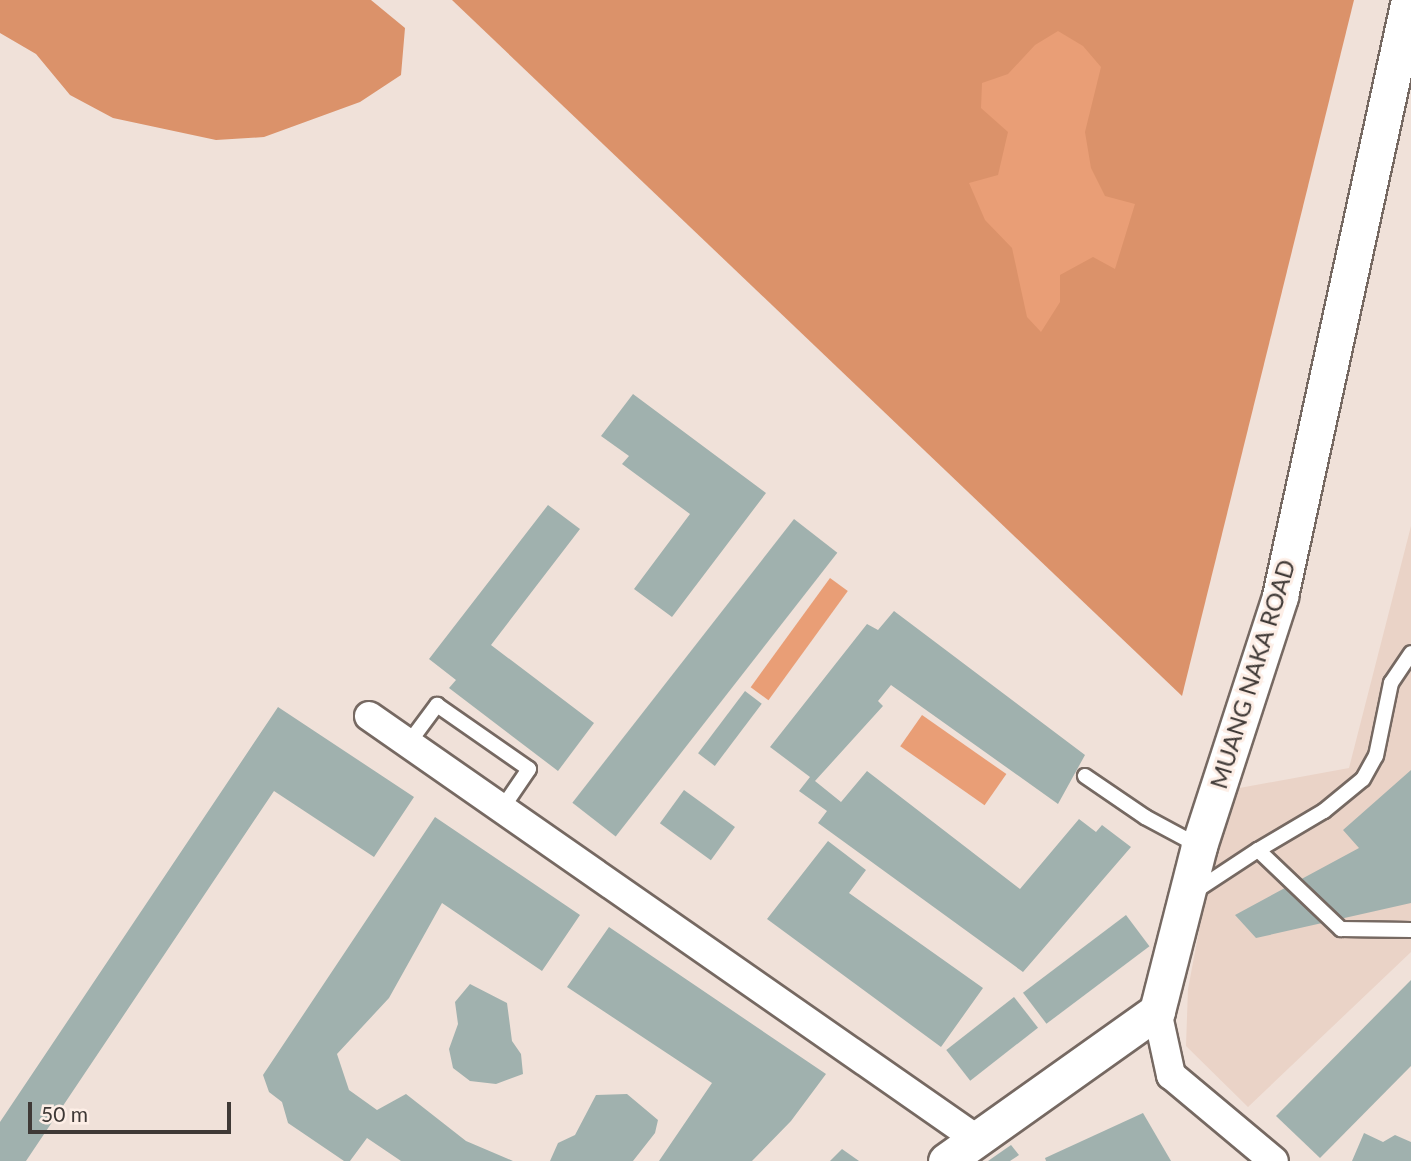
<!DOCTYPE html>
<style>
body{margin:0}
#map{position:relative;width:1411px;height:1161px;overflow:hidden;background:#f0e1d9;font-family:Lato,sans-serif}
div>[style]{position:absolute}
.built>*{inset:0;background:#ead3c7}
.forest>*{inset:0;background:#db926a}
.water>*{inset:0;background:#e99e76;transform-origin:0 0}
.building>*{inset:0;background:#a0b1ae;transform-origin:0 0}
.roads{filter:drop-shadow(2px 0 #766962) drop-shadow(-2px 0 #766962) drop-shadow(0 2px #766962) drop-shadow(0 -2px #766962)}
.service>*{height:14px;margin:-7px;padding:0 7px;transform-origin:7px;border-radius:7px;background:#fff}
.minor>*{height:28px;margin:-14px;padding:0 14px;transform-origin:14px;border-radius:14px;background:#fff}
.tertiary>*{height:35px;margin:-17.5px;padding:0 17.5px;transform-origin:17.5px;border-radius:17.5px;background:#fff}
span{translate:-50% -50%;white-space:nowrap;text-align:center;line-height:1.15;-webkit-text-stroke:6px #fdeee6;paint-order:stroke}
.street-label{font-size:24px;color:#3f3936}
.scale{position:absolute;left:28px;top:1102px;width:203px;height:32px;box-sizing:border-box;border:4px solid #3f3936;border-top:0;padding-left:9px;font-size:21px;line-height:24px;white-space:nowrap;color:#3f3936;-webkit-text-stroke:5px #fdeee6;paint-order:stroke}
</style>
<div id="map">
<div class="built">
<div style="clip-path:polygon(1411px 526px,1411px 952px,1248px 1107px,1186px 1046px,1188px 989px,1202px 915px,1234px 789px,1349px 768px)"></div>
</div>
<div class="forest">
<div style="clip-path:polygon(0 0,371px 0,405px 28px,401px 75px,360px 102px,264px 137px,216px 140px,113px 118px,70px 95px,36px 54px,0 33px)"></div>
<div style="clip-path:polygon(452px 0,1354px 0,1182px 696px)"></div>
</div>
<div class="water">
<div style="clip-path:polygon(1058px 31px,1083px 46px,1101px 67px,1085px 132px,1091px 168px,1105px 196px,1135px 204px,1115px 269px,1093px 257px,1060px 275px,1060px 302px,1041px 332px,1027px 317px,1012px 248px,985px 220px,969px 183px,998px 175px,1008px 132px,981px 108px,982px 83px,1008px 74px,1035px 45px)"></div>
<div style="left:830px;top:578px;width:22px;height:135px;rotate:36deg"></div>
<div style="left:922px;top:715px;width:103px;height:38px;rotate:35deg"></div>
</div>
<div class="building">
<div style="clip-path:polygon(633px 394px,766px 493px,672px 617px,634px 589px,690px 514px,622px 464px,629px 456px,601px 436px)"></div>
<div style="clip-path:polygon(548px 505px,580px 529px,491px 645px,594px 723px,558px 771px,449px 688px,456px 680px,429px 659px)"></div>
<div style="left:794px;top:519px;width:55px;height:360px;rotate:38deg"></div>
<div style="clip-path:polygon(894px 611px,1085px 755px,1058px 804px,891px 685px,878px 701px,883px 706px,815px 781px,841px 802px,867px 771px,1020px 889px,1079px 819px,1096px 832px,1102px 825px,1131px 847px,1023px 972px,818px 823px,827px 811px,799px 791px,810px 777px,770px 747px,867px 624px,878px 630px)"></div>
<div style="left:745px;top:691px;width:21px;height:78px;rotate:37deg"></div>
<div style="clip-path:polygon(278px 707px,414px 797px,374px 857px,274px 791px,26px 1161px,0 1161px,0 1122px)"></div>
<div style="clip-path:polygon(1411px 770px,1411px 903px,1256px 938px,1235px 915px,1359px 848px,1343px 830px)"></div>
<div style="left:684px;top:790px;width:63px;height:41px;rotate:36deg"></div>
<div style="clip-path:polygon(435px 817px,580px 915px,542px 971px,442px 903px,389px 998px,337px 1054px,349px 1090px,377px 1110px,406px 1094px,466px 1141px,513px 1161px,401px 1161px,367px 1138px,350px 1161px,344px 1161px,288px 1123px,282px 1102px,269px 1092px,263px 1075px)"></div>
<div style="clip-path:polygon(828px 841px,866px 870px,849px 893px,983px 988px,941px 1047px,767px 919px)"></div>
<div style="left:1126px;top:915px;width:39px;height:129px;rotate:53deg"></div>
<div style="clip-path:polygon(609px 927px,826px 1074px,791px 1121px,752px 1161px,659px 1161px,712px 1083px,567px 987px)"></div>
<div style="clip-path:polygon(1411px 980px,1411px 1066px,1320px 1158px,1276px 1116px)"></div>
<div style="clip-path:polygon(470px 984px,507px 1003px,512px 1041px,521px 1054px,523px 1074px,496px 1084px,470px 1081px,453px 1068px,449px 1049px,458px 1024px,455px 1002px)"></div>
<div style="left:1014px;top:997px;width:39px;height:86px;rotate:52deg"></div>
<div style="clip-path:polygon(627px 1094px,658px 1120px,655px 1133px,633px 1161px,550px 1161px,558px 1143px,575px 1135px,596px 1095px)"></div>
<div style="clip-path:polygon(1143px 1113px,1171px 1161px,1046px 1161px,1045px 1158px)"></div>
<div style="clip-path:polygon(1364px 1133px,1383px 1142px,1395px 1135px,1411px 1142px,1411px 1161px,1352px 1161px)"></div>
<div style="clip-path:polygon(1011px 1145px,1019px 1155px,1010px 1161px,988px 1161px)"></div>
<div style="clip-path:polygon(842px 1149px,859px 1161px,830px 1161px)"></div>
</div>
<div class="roads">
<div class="service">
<div style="left:408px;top:744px;width:49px;rotate:-53.4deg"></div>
<div style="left:437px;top:705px;width:112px;rotate:34.8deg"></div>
<div style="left:529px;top:769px;width:50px;rotate:124.3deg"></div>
<div style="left:1085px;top:776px;width:73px;rotate:34.3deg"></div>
<div style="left:1145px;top:817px;width:61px;rotate:28.2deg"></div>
<div style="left:1258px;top:850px;width:77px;rotate:-30.6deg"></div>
<div style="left:1324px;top:811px;width:50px;rotate:-39.4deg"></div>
<div style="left:1363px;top:779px;width:26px;rotate:-61deg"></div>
<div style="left:1376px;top:756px;width:75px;rotate:-78.4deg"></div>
<div style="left:1391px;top:683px;width:36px;rotate:-56deg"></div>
<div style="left:1194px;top:892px;width:77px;rotate:-33.3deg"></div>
<div style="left:1258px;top:850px;width:115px;rotate:43.6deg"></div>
<div style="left:1341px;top:929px;width:70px;rotate:0.8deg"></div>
</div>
<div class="minor">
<div style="left:369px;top:716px;width:738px;rotate:34.85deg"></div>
<div style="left:1157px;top:1011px;width:66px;rotate:77.7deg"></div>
<div style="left:1171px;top:1075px;width:134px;rotate:39.9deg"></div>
</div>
<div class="tertiary">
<div style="left:946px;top:1161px;width:259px;rotate:-35.4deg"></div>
<div style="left:1157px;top:1011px;width:170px;rotate:-75.7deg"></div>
<div style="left:1199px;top:846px;width:263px;rotate:-72deg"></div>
<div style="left:1280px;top:596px;width:610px;rotate:-77.79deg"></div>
</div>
</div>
<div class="street-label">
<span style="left:1252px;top:674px;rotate:-73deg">MUANG NAKA ROAD</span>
</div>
<div class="scale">50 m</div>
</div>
